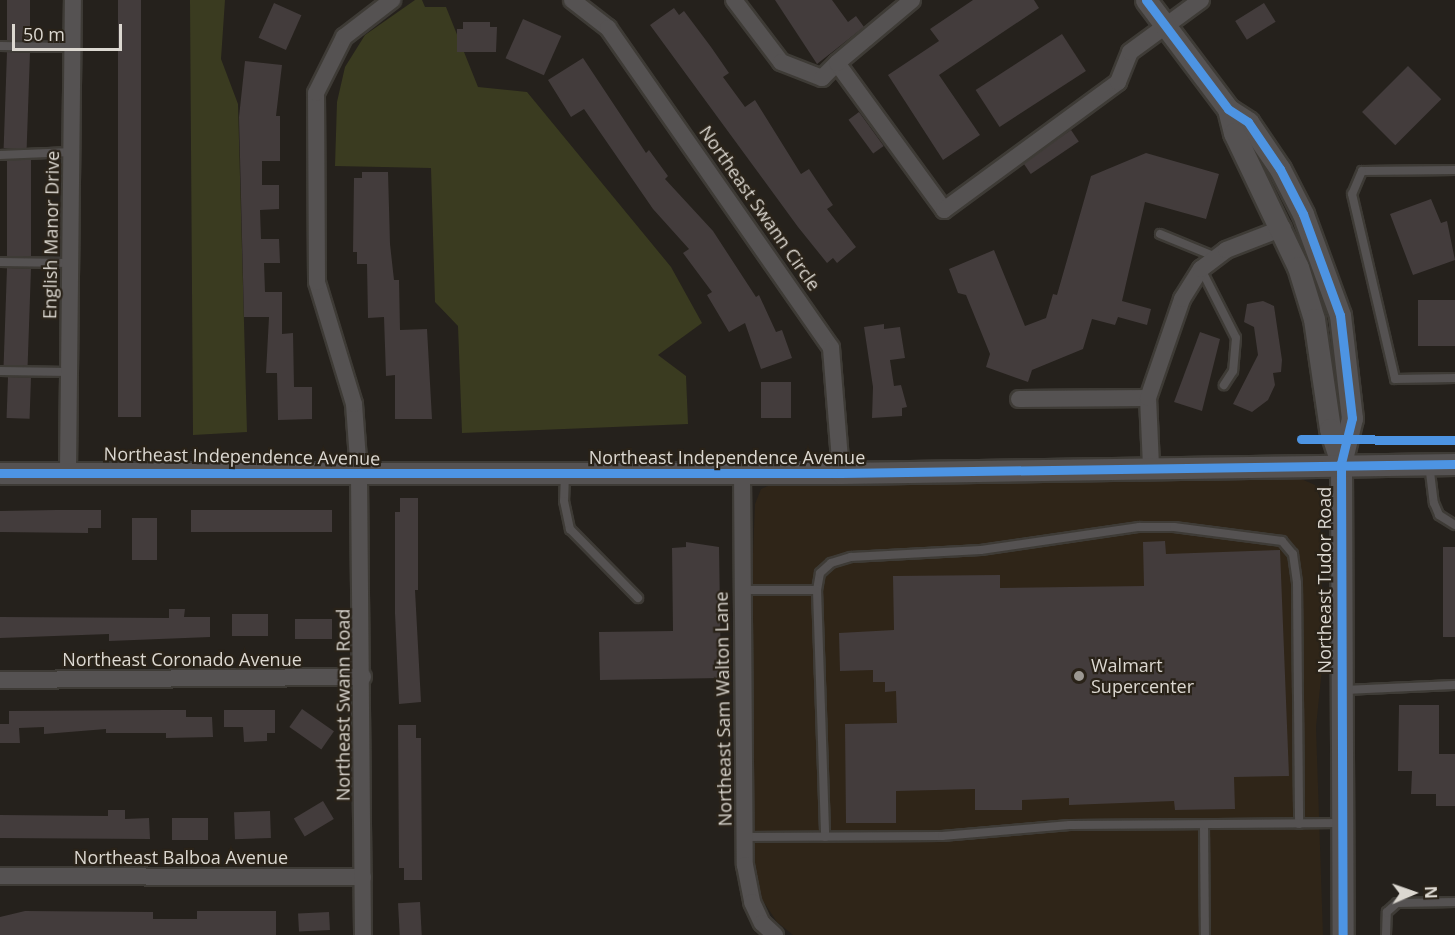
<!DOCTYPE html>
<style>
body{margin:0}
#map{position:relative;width:1455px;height:935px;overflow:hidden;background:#25211c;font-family:"Open Sans",sans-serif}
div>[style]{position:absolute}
.built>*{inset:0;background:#2f2518}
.green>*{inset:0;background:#3a3b20}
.building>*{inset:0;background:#433c3c;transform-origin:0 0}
.roads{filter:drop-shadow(2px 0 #3e3b36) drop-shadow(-2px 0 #3e3b36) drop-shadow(0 2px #3e3b36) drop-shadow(0 -2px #3e3b36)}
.service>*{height:8px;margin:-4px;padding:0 4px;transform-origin:4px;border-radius:4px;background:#555252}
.minor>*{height:16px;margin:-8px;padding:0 8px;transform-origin:8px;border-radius:8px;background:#555252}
.tertiary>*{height:21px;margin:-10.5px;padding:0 10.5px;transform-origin:10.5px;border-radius:10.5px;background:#555252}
.cycleway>*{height:9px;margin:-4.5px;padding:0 4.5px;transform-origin:4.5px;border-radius:4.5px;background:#4d94e3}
.dots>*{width:16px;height:16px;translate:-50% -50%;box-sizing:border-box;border:3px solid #292218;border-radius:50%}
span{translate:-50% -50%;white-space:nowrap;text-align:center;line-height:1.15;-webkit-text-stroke:4.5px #292218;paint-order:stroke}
.street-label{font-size:18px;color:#dcd8d1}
.poi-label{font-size:18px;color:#dcd8d1}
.left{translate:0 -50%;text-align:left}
.north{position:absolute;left:1383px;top:863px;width:60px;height:60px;-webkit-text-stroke:4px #292218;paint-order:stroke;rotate:88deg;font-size:16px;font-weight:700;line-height:24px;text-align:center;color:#dcd8d1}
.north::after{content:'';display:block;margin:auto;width:21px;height:27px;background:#dcd8d1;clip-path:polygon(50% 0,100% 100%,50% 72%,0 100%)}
.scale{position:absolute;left:12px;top:24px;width:110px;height:27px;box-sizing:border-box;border:3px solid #dcd8d1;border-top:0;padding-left:8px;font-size:18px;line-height:21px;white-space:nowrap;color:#dcd8d1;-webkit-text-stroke:4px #292218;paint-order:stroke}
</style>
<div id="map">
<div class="built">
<div style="clip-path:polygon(1299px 478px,1315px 485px,1320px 498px,1323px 659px,1316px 727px,1323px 935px,793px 935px,777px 922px,761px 898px,753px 871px,750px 628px,755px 504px,761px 489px,775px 483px)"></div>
</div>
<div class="green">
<div style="clip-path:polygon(190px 0,225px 0,221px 59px,238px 104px,247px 432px,193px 435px)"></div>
<div style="clip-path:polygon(415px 0,422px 0,425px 7px,446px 7px,478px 87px,527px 92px,671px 267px,702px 323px,658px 355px,686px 376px,688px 424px,462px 433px,458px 326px,435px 302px,431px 168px,335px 166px,337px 102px,345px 67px,365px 35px)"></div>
</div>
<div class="building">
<div style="left:7px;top:0;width:23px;height:40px"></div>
<div style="left:118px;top:0;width:23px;height:417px"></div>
<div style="clip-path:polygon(775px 0,832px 0,848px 22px,856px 16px,864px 27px,817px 64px)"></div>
<div style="clip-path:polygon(973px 0,1034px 0,1039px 8px,939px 75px,980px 135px,943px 160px,888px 75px,939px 41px,930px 29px)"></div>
<div style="left:274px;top:3px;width:30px;height:38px;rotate:24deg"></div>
<div style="left:1264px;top:3px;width:22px;height:34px;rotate:58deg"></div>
<div style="clip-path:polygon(674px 8px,679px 15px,684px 11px,711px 47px,729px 73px,723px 77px,745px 107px,755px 100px,801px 174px,809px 169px,833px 205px,827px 209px,856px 247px,837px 263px,833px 258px,827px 263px,798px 227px,650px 25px)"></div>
<div style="left:523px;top:19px;width:42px;height:43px;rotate:24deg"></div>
<div style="clip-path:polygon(463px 22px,490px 22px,490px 27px,497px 27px,496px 52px,457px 52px,457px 29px,463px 29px)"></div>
<div style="left:1062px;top:34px;width:44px;height:103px;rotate:57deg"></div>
<div style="left:7px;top:52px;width:23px;height:96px;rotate:2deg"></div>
<div style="clip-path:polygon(583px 58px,646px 153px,649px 150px,668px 176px,665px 179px,713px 231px,756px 297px,759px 295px,776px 332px,782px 330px,792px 358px,761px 369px,745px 323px,729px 332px,707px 295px,712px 292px,683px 253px,689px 249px,653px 209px,584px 109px,571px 117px,548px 80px)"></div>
<div style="clip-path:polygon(245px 61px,282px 65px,276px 116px,280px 116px,280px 161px,262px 161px,262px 185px,279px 185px,279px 209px,260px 210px,261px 239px,279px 239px,280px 263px,264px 263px,265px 292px,282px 292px,282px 334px,293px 333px,294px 387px,312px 387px,312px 419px,278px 420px,277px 373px,266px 373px,269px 317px,244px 317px,239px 117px)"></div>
<div style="left:1408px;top:66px;width:47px;height:65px;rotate:45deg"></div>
<div style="left:859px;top:112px;width:42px;height:13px;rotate:54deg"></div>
<div style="left:1071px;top:130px;width:14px;height:58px;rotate:56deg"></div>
<div style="clip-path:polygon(1146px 153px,1219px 174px,1206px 219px,1145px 202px,1122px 301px,1151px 309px,1147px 325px,1118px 317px,1115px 325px,1092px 319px,1083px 349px,1032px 370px,1028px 382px,986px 367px,990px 354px,966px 295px,958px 293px,949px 269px,994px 250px,1025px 326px,1046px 318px,1053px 294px,1057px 295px,1091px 176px)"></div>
<div style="left:31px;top:160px;width:96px;height:24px;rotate:90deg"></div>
<div style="clip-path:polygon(362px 172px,388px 172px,390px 244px,394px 280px,399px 280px,400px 330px,427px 329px,432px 419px,395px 419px,395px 375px,386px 376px,384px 317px,368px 318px,367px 264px,357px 264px,357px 252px,353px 252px,354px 178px,362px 178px)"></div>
<div style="clip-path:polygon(1431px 199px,1441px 223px,1447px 221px,1455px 260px,1413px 275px,1390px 214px)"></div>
<div style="left:7px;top:268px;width:24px;height:97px;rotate:2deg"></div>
<div style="left:1418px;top:300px;width:37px;height:46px"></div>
<div style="clip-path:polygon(1263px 301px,1274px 306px,1282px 360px,1281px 372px,1273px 373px,1275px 385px,1268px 400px,1252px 412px,1233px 404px,1258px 355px,1254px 327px,1244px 322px,1247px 304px)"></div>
<div style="clip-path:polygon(884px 324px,884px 329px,900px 327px,905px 358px,890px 360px,894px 386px,901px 385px,907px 407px,902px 408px,902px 416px,872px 418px,873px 387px,864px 327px)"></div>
<div style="clip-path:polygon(1200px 332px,1220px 339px,1202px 411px,1174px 402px)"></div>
<div style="left:8px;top:377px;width:23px;height:41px;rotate:2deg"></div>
<div style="left:791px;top:382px;width:36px;height:30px;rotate:90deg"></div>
<div style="clip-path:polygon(400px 498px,418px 498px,418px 590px,415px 590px,421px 702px,399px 704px,395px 613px,395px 512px,400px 512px)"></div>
<div style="clip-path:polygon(57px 510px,101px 510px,101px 528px,88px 528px,88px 533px,0 532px,0 511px)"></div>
<div style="left:332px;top:510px;width:22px;height:141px;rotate:90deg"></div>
<div style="left:157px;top:518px;width:42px;height:25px;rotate:90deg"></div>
<div style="clip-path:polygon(1165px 541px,1166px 554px,1280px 550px,1289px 776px,1234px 777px,1235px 809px,1175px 810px,1174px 801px,1069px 805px,1069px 798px,1022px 800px,1022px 810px,975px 810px,975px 789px,896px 791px,896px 823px,846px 823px,845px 724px,897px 723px,896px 691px,885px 692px,885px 682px,873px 682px,873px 670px,840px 671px,839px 633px,894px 630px,893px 576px,1000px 575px,1000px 588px,1144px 586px,1143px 542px)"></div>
<div style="clip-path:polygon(686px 542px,719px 547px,721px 678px,600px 680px,599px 632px,673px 631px,672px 548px,686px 547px)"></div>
<div style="left:1443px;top:547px;width:12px;height:90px"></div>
<div style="clip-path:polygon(169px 609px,185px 609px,184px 617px,210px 617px,210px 637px,109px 641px,109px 634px,0 638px,0 617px,169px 618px)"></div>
<div style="left:232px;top:614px;width:36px;height:22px"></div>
<div style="left:295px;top:619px;width:37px;height:20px"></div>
<div style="clip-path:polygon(1399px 705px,1439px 705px,1439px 754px,1455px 754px,1455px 806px,1436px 806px,1436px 794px,1411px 794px,1412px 771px,1398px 771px)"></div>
<div style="left:302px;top:709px;width:39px;height:22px;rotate:35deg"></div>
<div style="clip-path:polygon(166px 710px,186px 710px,186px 717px,212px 717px,213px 737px,166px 738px,166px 733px,106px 733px,106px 729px,44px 734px,44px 727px,19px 728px,20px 743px,0 743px,0 724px,9px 724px,9px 711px)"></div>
<div style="clip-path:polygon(224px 710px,275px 710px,275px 733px,267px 733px,267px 741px,244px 742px,243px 727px,224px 727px)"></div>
<div style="clip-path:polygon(398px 725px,416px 725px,416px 738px,421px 738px,422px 880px,404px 880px,404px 868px,399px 868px)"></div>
<div style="left:323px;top:801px;width:21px;height:34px;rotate:59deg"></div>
<div style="clip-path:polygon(108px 810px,125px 810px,125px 819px,149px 818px,150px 839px,0 838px,0 815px,108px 816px)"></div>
<div style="left:270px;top:811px;width:27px;height:36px;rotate:88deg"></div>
<div style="left:172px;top:818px;width:36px;height:22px"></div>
<div style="left:420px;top:902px;width:33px;height:22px;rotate:87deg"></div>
<div style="clip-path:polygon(25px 911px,153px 912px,153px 919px,197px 919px,197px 911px,276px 911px,276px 935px,0 935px,0 917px)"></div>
<div style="left:329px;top:912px;width:18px;height:31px;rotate:87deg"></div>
</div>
<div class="roads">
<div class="service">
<div style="left:0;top:46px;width:73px;rotate:0.8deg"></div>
<div style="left:0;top:155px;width:72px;rotate:-2.4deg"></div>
<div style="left:1455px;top:170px;width:93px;rotate:179.4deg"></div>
<div style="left:1362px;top:171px;width:25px;rotate:113deg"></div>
<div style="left:1352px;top:194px;width:190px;rotate:76.9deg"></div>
<div style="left:1395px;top:379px;width:60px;rotate:-1deg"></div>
<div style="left:1160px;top:234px;width:61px;rotate:22.3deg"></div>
<div style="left:0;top:262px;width:70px;rotate:0.8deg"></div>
<div style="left:1201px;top:269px;width:77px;rotate:63.1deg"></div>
<div style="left:1236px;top:338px;width:33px;rotate:95deg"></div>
<div style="left:1233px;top:371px;width:17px;rotate:123deg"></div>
<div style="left:0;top:371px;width:69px;rotate:0.8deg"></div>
<div style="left:1429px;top:464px;width:39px;rotate:83deg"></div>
<div style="left:1434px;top:503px;width:13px;rotate:67deg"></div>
<div style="left:1439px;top:515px;width:19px;rotate:32deg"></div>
<div style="left:565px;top:474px;width:27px;rotate:92deg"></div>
<div style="left:564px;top:501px;width:29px;rotate:78deg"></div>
<div style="left:570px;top:529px;width:97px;rotate:45.4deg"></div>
<div style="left:741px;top:590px;width:76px"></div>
<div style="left:817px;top:590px;width:17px;rotate:-80deg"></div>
<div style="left:820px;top:573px;width:15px;rotate:-42deg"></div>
<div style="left:831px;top:563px;width:21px;rotate:-17deg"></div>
<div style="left:851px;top:557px;width:130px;rotate:-3.1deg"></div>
<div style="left:981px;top:550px;width:160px;rotate:-8.3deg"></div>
<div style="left:1139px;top:527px;width:35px"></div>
<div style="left:1174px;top:527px;width:109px;rotate:7.4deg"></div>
<div style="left:1282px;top:541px;width:17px;rotate:50deg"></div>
<div style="left:1293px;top:554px;width:29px;rotate:82deg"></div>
<div style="left:1297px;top:583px;width:241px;rotate:89.5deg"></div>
<div style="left:817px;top:590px;width:247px;rotate:88.1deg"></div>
<div style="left:1343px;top:690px;width:112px;rotate:-2.6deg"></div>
<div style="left:1204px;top:827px;width:108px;rotate:89.5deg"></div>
<div style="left:744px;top:837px;width:198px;rotate:-0.3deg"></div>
<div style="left:942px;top:836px;width:128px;rotate:-4.9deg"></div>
<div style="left:1070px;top:825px;width:271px;rotate:-0.4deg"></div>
<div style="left:1386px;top:935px;width:23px;rotate:-88deg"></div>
<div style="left:1387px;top:912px;width:13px;rotate:-42deg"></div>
<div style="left:1397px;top:903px;width:58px;rotate:-1deg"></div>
</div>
<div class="minor">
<div style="left:572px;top:0;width:46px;rotate:37.9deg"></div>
<div style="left:608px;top:28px;width:390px;rotate:55.1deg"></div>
<div style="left:831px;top:348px;width:125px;rotate:85.4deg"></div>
<div style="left:734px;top:0;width:78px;rotate:52.8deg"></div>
<div style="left:781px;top:62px;width:44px;rotate:21.3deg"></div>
<div style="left:822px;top:78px;width:21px;rotate:-45deg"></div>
<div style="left:837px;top:63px;width:182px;rotate:53.9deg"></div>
<div style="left:944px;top:210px;width:216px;rotate:-36.3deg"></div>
<div style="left:1118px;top:82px;width:32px;rotate:-68deg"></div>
<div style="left:1130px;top:52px;width:88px;rotate:-36.2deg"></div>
<div style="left:837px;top:63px;width:98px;rotate:-40deg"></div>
<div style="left:1019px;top:399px;width:129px;rotate:-0.4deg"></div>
<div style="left:1151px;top:466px;width:68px;rotate:-92.5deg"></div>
<div style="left:1148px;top:398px;width:105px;rotate:-71deg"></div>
<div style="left:1182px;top:299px;width:36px;rotate:-58deg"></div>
<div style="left:1201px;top:269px;width:31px;rotate:-37deg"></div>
<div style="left:1226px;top:250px;width:61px;rotate:-21.1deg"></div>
<div style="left:68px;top:470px;width:470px;rotate:-89.4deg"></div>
<div style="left:742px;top:473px;width:392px;rotate:89.6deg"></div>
<div style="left:745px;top:865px;width:38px;rotate:79deg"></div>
<div style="left:752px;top:902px;width:23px;rotate:65deg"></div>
<div style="left:762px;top:923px;width:18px;rotate:43deg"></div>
<div style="left:0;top:680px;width:363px;rotate:-0.5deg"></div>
<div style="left:0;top:876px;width:363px;rotate:0.2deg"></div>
<div style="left:363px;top:935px;width:461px;rotate:-90.5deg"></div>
<div style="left:359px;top:474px;width:70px;rotate:-94.1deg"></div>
<div style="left:354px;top:404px;width:127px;rotate:-106.9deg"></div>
<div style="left:317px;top:282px;width:189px;rotate:-90.3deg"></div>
<div style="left:316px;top:93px;width:63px;rotate:-63.4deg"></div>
<div style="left:344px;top:37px;width:61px;rotate:-37.6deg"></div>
</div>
<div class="tertiary">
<div style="left:1146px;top:0;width:136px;rotate:53deg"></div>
<div style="left:1228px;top:109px;width:24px;rotate:33deg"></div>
<div style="left:1248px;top:122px;width:57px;rotate:55.8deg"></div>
<div style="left:1280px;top:169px;width:51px;rotate:62.9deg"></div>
<div style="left:1303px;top:214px;width:108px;rotate:69.9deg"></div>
<div style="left:1340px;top:315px;width:104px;rotate:83.4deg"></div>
<div style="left:1352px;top:418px;width:46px;rotate:103.7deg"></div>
<div style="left:1341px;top:463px;width:472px;rotate:89.8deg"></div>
<div style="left:1228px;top:109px;width:25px;rotate:76deg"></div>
<div style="left:1234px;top:133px;width:148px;rotate:64.5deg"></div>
<div style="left:1298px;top:267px;width:54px;rotate:72.9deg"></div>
<div style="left:1314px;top:319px;width:111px;rotate:81.7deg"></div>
<div style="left:1330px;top:429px;width:36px;rotate:72deg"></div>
<div style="left:0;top:473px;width:841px"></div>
<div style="left:841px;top:473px;width:614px;rotate:-0.84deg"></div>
</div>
</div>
<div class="cycleway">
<div style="left:1146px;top:0;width:136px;rotate:53deg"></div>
<div style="left:1228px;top:109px;width:24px;rotate:33deg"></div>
<div style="left:1248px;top:122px;width:57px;rotate:55.8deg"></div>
<div style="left:1280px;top:169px;width:51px;rotate:62.9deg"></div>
<div style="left:1303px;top:214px;width:108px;rotate:69.9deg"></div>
<div style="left:1340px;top:315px;width:104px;rotate:83.4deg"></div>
<div style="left:1352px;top:418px;width:46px;rotate:103.7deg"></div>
<div style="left:1341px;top:463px;width:472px;rotate:89.8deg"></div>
<div style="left:1301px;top:439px;width:154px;rotate:0.4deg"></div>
<div style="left:0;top:473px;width:841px"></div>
<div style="left:841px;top:473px;width:614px;rotate:-0.84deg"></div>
</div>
<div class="dots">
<div style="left:1079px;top:676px;background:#9c9892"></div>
</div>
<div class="street-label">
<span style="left:760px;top:208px;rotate:55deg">Northeast Swann Circle</span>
<span style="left:51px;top:235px;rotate:-89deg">English Manor Drive</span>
<span style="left:242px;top:456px;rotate:1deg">Northeast Independence Avenue</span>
<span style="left:727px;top:457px">Northeast Independence Avenue</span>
<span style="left:1324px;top:580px;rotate:-90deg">Northeast Tudor Road</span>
<span style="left:182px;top:659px">Northeast Coronado Avenue</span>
<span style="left:343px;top:705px;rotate:-90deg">Northeast Swann Road</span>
<span style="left:723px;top:709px;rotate:-91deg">Northeast Sam Walton Lane</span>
<span style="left:181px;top:857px">Northeast Balboa Avenue</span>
</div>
<div class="poi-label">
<span class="left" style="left:1091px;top:676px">Walmart<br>Supercenter</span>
</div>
<div class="north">N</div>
<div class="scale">50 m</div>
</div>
